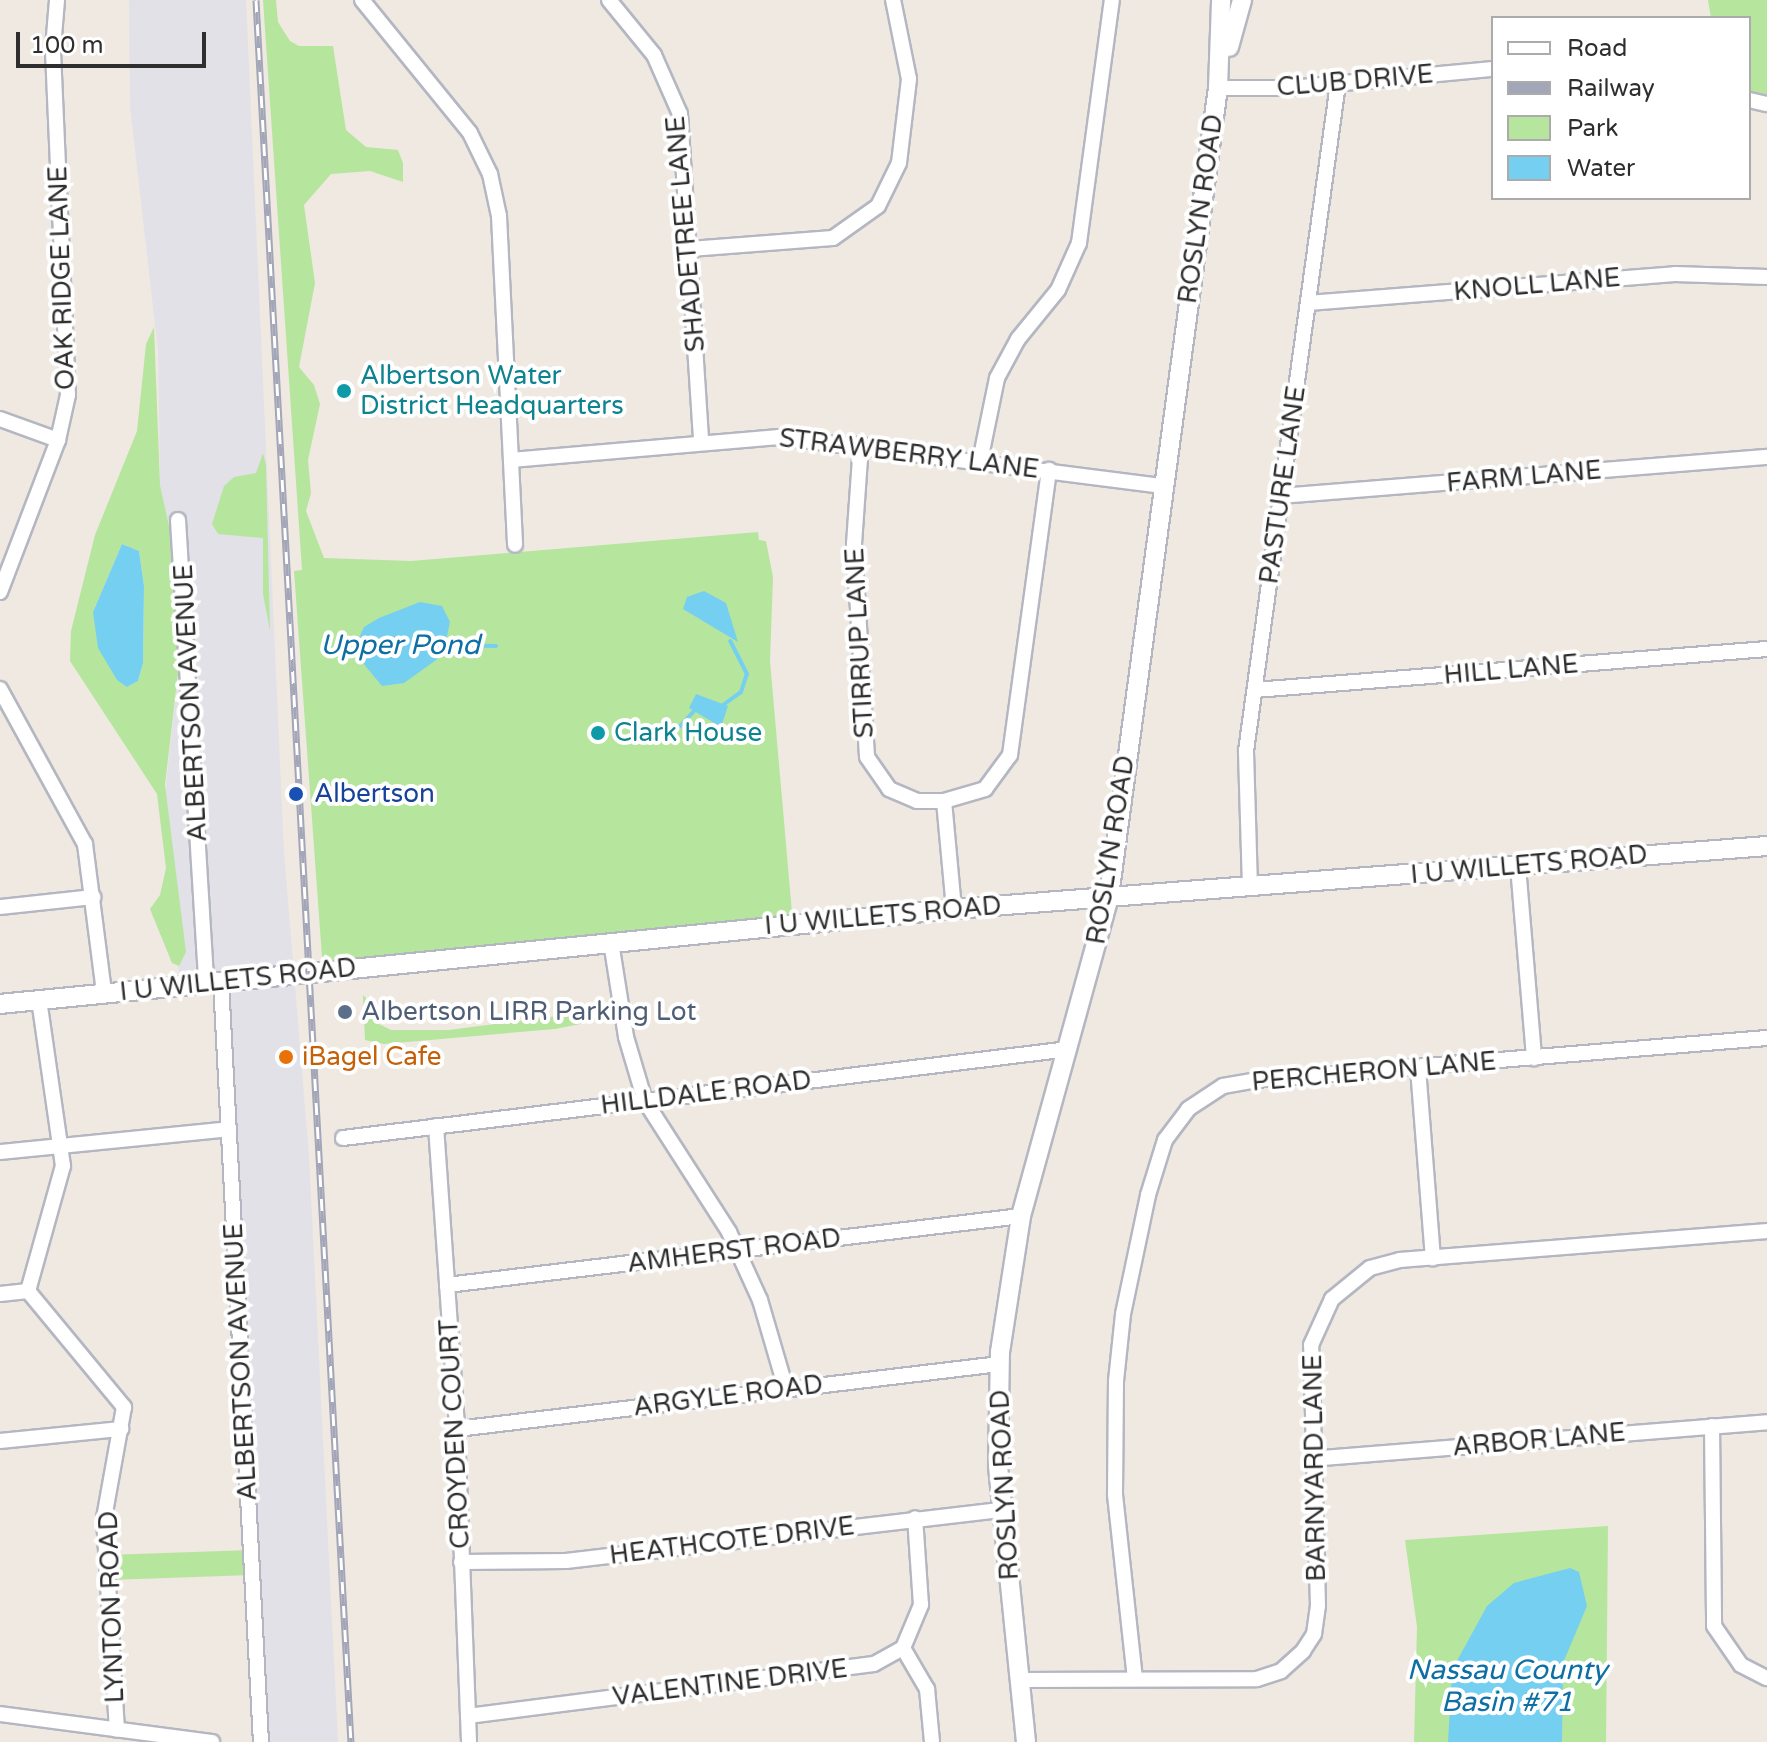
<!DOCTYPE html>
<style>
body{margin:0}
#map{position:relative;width:1767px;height:1742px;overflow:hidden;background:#efe9e1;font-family:"Varela Round",sans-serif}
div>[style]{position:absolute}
.industrial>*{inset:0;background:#e3e1e8}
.green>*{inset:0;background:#b6e59e;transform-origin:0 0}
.water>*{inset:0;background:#75cff0}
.stream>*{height:4px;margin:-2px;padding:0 2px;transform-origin:2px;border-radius:2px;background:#75cff0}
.roads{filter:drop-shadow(2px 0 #b4b7c1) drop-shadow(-2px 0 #b4b7c1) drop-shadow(0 2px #b4b7c1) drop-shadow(0 -2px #b4b7c1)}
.minor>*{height:14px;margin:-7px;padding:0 7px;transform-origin:7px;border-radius:7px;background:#fff}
.secondary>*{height:18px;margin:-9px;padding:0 9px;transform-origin:9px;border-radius:9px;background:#fff}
.rail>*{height:7px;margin-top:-3.5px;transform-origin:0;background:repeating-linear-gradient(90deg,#fff 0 12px,#a3a6b8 0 24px);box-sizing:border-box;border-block:2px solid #a3a6b8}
.dots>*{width:22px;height:22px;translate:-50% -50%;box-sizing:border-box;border:4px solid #fff;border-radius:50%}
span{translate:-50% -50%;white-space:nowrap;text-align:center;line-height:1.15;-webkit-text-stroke:8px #fff;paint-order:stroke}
.street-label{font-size:26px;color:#2e2e2e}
.culture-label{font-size:26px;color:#0d838f}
.left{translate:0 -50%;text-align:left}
.transit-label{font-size:26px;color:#164399}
.service-label{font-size:26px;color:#4e5e75}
.food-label{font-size:26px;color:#c56008}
.water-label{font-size:28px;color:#0d6fa3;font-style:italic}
.legend{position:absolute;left:1491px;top:16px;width:260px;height:184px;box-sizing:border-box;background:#fff;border:2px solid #ababab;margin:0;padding:10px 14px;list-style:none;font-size:24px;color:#2e2e2e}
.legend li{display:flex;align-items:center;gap:16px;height:40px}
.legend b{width:40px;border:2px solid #ababab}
.scale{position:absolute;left:16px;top:32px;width:190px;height:36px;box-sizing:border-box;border:4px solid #2e2e2e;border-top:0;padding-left:10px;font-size:24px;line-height:28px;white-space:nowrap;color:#2e2e2e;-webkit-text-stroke:6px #fff;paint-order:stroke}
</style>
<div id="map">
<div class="industrial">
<div style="clip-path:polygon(129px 0,246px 0,284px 853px,309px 1156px,338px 1742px,261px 1742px,221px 982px,180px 986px,164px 803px,179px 664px,176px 557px,160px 485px,158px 351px,130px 106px)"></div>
</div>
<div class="green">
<div style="clip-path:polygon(263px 0,276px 0,278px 22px,290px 41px,299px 46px,333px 46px,346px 130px,366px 147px,398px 150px,403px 163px,403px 182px,370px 171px,331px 174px,304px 205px,315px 283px,299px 367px,314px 385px,320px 404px,308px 460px,311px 493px,306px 511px,324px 558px,411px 561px,758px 532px,759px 540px,766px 541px,773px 577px,770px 661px,793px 924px,323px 971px,294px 571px,302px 570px)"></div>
<div style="clip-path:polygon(1708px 0,1767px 0,1767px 104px,1749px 100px,1749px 18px,1711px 18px)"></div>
<div style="clip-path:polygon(evenodd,154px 327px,160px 485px,176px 557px,179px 664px,165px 785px,186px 952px,179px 966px,172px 963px,150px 909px,160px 895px,166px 868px,157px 794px,70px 661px,71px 631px,95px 535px,137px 431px,146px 344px,154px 327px,122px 544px,139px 551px,144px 586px,143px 663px,138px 681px,127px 687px,93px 612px,122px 544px)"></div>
<div style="clip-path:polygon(263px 453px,266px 465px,270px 631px,263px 594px,263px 538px,218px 534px,212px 524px,224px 486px,234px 477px,256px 473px)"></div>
<div style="clip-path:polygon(363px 995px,371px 1003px,373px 1021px,391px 1030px,449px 1030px,572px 1014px,616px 1017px,555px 1029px,384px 1044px,365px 1040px)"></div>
<div style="clip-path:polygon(1608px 1526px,1606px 1742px,1414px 1742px,1417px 1627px,1405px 1540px)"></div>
<div style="left:251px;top:1550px;width:25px;height:144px;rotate:88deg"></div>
</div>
<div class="water">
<div style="clip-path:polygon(122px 544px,139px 551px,144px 586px,143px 663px,138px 681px,127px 687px,117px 680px,98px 648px,93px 612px)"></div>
<div style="clip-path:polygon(704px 591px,726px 603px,738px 642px,683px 609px,687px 597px)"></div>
<div style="clip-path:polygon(420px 602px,442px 606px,450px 622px,443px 655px,404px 683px,382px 686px,358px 657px,358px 640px,364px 627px,379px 618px)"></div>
<div style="clip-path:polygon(696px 694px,728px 706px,721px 727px,689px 708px)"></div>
<div style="clip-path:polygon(1570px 1568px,1579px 1572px,1587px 1606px,1563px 1663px,1562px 1742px,1448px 1742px,1452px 1670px,1487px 1606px,1514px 1583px)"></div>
</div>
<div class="stream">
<div style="left:442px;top:645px;width:54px;rotate:1.1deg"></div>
<div style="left:723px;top:705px;width:22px;rotate:-36deg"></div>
<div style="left:741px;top:692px;width:19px;rotate:-72deg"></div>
<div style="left:747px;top:674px;width:37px;rotate:-117deg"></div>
<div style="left:649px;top:726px;width:23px;rotate:34deg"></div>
<div style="left:668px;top:739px;width:40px;rotate:-47deg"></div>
</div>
<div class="roads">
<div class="minor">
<div style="left:362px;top:0;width:171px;rotate:50.9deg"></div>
<div style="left:470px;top:133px;width:46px;rotate:64deg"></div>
<div style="left:490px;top:174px;width:43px;rotate:77.9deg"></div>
<div style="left:499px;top:216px;width:329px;rotate:87.2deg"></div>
<div style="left:609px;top:0;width:71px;rotate:50.7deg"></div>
<div style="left:654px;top:55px;width:64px;rotate:66.2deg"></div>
<div style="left:680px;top:114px;width:328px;rotate:86.3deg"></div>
<div style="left:1218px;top:88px;width:73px"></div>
<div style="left:1291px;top:88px;width:203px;rotate:-5.4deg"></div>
<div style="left:1749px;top:100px;width:18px;rotate:13deg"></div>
<div style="left:690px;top:249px;width:143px;rotate:-4.4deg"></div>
<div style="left:833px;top:238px;width:55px;rotate:-35.4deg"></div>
<div style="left:878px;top:206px;width:48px;rotate:-64deg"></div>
<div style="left:899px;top:163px;width:85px;rotate:-83.2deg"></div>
<div style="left:909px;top:79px;width:81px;rotate:-101.4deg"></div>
<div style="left:1308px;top:303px;width:368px;rotate:-4.5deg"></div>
<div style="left:1675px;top:274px;width:92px;rotate:1.9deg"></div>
<div style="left:0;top:419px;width:62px;rotate:19.9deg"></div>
<div style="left:861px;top:444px;width:100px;rotate:94deg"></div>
<div style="left:854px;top:544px;width:213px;rotate:86.5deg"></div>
<div style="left:867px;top:757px;width:39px;rotate:55deg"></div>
<div style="left:889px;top:789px;width:30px;rotate:23deg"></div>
<div style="left:917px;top:801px;width:27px"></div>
<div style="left:944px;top:801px;width:43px;rotate:-16.3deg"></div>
<div style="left:985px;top:789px;width:42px;rotate:-53.7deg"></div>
<div style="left:1010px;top:755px;width:288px;rotate:-82.2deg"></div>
<div style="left:511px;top:460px;width:269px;rotate:-4.9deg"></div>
<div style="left:779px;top:437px;width:387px;rotate:7.3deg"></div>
<div style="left:980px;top:461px;width:85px;rotate:-78.4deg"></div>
<div style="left:997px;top:378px;width:44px;rotate:-61.7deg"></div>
<div style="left:1018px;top:339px;width:63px;rotate:-50.8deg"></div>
<div style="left:1058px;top:290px;width:51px;rotate:-65.9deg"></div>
<div style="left:1079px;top:243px;width:245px;rotate:-82.3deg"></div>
<div style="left:1281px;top:496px;width:488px;rotate:-4.6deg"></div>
<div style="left:178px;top:520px;width:464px;rotate:86.5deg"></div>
<div style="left:0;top:592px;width:163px;rotate:-69.1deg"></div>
<div style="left:58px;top:440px;width:46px;rotate:-77.5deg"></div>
<div style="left:68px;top:395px;width:347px;rotate:-92.5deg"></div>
<div style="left:53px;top:48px;width:48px;rotate:-85.2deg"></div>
<div style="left:0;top:689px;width:177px;rotate:61.3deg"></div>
<div style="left:85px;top:844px;width:150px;rotate:82.7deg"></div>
<div style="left:1255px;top:690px;width:514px;rotate:-4.58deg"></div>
<div style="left:944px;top:801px;width:108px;rotate:84.7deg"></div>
<div style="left:1518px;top:866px;width:193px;rotate:85.2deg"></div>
<div style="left:1250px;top:887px;width:136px;rotate:-91.7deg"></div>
<div style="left:1246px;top:751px;width:673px;rotate:-82.15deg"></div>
<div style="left:0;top:907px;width:94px;rotate:-6.1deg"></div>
<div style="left:611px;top:942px;width:96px;rotate:81deg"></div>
<div style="left:626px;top:1037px;width:67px;rotate:73.5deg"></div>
<div style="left:645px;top:1101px;width:156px;rotate:57.3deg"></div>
<div style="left:729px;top:1232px;width:75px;rotate:65.5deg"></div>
<div style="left:760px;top:1300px;width:93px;rotate:73.7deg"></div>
<div style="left:221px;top:982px;width:761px;rotate:86.99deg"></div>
<div style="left:1418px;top:1068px;width:191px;rotate:85.5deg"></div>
<div style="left:436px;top:1126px;width:304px;rotate:86deg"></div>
<div style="left:457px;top:1429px;width:313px;rotate:87.8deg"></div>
<div style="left:343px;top:1138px;width:731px;rotate:-6.99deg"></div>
<div style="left:0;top:1152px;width:230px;rotate:-5.7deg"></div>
<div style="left:447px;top:1285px;width:578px;rotate:-6.85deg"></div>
<div style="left:28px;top:1291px;width:151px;rotate:50.4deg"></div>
<div style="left:124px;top:1407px;width:113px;rotate:100.2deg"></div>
<div style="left:104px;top:1518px;width:212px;rotate:86.5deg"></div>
<div style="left:28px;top:1291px;width:130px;rotate:-74.4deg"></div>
<div style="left:63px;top:1166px;width:168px;rotate:-98.2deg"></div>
<div style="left:0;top:1294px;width:28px;rotate:-6deg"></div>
<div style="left:1712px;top:1426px;width:200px;rotate:89.4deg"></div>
<div style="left:1714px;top:1626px;width:47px;rotate:55.3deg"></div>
<div style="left:1741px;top:1665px;width:29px;rotate:27deg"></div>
<div style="left:457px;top:1429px;width:547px;rotate:-6.83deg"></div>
<div style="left:0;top:1441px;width:122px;rotate:-5.7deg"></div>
<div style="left:1311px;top:1459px;width:457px;rotate:-4.6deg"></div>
<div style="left:461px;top:1562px;width:105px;rotate:-0.5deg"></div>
<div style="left:566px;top:1561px;width:439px;rotate:-6.7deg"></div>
<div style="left:903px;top:1648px;width:48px;rotate:59.7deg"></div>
<div style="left:927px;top:1689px;width:53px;rotate:84.6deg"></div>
<div style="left:1135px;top:1679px;width:186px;rotate:-96.2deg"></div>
<div style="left:1115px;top:1494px;width:113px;rotate:-89.5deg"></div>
<div style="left:1116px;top:1381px;width:67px;rotate:-84deg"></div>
<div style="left:1123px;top:1314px;width:122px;rotate:-78.1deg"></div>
<div style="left:1148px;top:1195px;width:58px;rotate:-72.8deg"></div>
<div style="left:1165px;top:1140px;width:39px;rotate:-53deg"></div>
<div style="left:1188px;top:1109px;width:42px;rotate:-33.3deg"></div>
<div style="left:1223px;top:1086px;width:34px;rotate:-10deg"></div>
<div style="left:1256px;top:1080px;width:513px;rotate:-4.7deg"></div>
<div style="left:1019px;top:1680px;width:238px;rotate:-0.2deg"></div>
<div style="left:1257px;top:1679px;width:25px;rotate:-18deg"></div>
<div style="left:1281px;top:1671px;width:30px;rotate:-42deg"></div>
<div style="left:1303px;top:1651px;width:20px;rotate:-57deg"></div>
<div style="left:1314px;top:1634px;width:28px;rotate:-82deg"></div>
<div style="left:1318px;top:1606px;width:261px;rotate:-91.5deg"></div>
<div style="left:1311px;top:1345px;width:51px;rotate:-65.5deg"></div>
<div style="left:1332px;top:1299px;width:49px;rotate:-39.2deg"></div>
<div style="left:1370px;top:1268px;width:31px;rotate:-15deg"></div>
<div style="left:1400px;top:1260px;width:368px;rotate:-4.5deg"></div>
<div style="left:0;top:1714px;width:214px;rotate:7.5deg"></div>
<div style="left:468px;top:1716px;width:409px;rotate:-7.3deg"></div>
<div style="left:874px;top:1664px;width:33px;rotate:-29deg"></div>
<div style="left:903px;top:1648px;width:47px;rotate:-67.3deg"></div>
<div style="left:921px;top:1605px;width:87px;rotate:-93.9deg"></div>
</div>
<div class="secondary">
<div style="left:1229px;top:47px;width:49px;rotate:-74.5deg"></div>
<div style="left:0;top:1004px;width:959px;rotate:-5.69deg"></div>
<div style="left:954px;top:909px;width:815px;rotate:-4.43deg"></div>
<div style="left:1026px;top:1742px;width:278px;rotate:-95.8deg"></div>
<div style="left:998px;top:1465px;width:113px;rotate:-89deg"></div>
<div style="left:1000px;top:1352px;width:138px;rotate:-81.2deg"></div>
<div style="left:1021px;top:1216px;width:332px;rotate:-74.6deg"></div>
<div style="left:1109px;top:896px;width:815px;rotate:-82.32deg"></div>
<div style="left:1218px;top:88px;width:88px;rotate:-88deg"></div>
</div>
</div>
<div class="rail">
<div style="left:256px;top:0;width:1745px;rotate:86.88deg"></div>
</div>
<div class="dots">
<div style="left:344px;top:391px;background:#0f9aa8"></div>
<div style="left:598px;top:733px;background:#0f9aa8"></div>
<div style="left:296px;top:794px;background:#1a4fb4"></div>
<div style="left:345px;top:1012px;background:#5c6f8a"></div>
<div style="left:286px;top:1057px;background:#e8710a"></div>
</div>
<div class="street-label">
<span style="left:1355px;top:81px;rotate:-5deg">CLUB DRIVE</span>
<span style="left:1201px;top:209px;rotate:-82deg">ROSLYN ROAD</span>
<span style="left:686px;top:234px;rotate:-95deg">SHADETREE LANE</span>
<span style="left:62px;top:278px;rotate:-92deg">OAK RIDGE LANE</span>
<span style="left:1537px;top:285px;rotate:-5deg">KNOLL LANE</span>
<span style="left:909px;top:454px;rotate:7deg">STRAWBERRY LANE</span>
<span style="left:1524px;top:477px;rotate:-5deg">FARM LANE</span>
<span style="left:1283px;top:485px;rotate:-82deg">PASTURE LANE</span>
<span style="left:860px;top:643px;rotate:-93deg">STIRRUP LANE</span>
<span style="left:1511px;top:670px;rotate:-5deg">HILL LANE</span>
<span style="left:191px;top:703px;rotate:-93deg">ALBERTSON AVENUE</span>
<span style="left:1111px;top:850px;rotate:-81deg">ROSLYN ROAD</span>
<span style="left:1529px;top:865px;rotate:-5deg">I U WILLETS ROAD</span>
<span style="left:883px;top:916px;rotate:-5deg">I U WILLETS ROAD</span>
<span style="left:238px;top:980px;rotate:-6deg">I U WILLETS ROAD</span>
<span style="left:1374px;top:1072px;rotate:-5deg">PERCHERON LANE</span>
<span style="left:706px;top:1093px;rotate:-7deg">HILLDALE ROAD</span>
<span style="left:734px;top:1251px;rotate:-7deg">AMHERST ROAD</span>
<span style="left:241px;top:1362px;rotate:-93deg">ALBERTSON AVENUE</span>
<span style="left:728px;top:1396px;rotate:-7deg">ARGYLE ROAD</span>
<span style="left:455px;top:1434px;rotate:-93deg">CROYDEN COURT</span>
<span style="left:1539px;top:1440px;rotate:-5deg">ARBOR LANE</span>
<span style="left:1315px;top:1468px;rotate:-91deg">BARNYARD LANE</span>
<span style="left:1005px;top:1485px;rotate:-93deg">ROSLYN ROAD</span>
<span style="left:732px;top:1541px;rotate:-7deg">HEATHCOTE DRIVE</span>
<span style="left:112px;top:1607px;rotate:-92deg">LYNTON ROAD</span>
<span style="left:730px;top:1683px;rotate:-7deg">VALENTINE DRIVE</span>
</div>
<div class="culture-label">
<span class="left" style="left:360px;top:391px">Albertson Water<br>District Headquarters</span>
<span class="left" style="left:614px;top:733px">Clark House</span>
</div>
<div class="transit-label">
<span class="left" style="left:314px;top:794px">Albertson</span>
</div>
<div class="service-label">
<span class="left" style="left:361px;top:1012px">Albertson LIRR Parking Lot</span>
</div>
<div class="food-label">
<span class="left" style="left:302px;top:1057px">iBagel Cafe</span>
</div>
<div class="water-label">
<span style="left:400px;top:645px">Upper Pond</span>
<span style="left:1507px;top:1686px">Nassau County<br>Basin #71</span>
</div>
<ul class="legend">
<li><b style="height:10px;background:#fff"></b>Road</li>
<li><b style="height:10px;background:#a3a6b8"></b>Railway</li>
<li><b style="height:22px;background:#b6e59e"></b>Park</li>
<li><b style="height:22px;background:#75cff0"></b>Water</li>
</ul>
<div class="scale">100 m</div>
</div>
